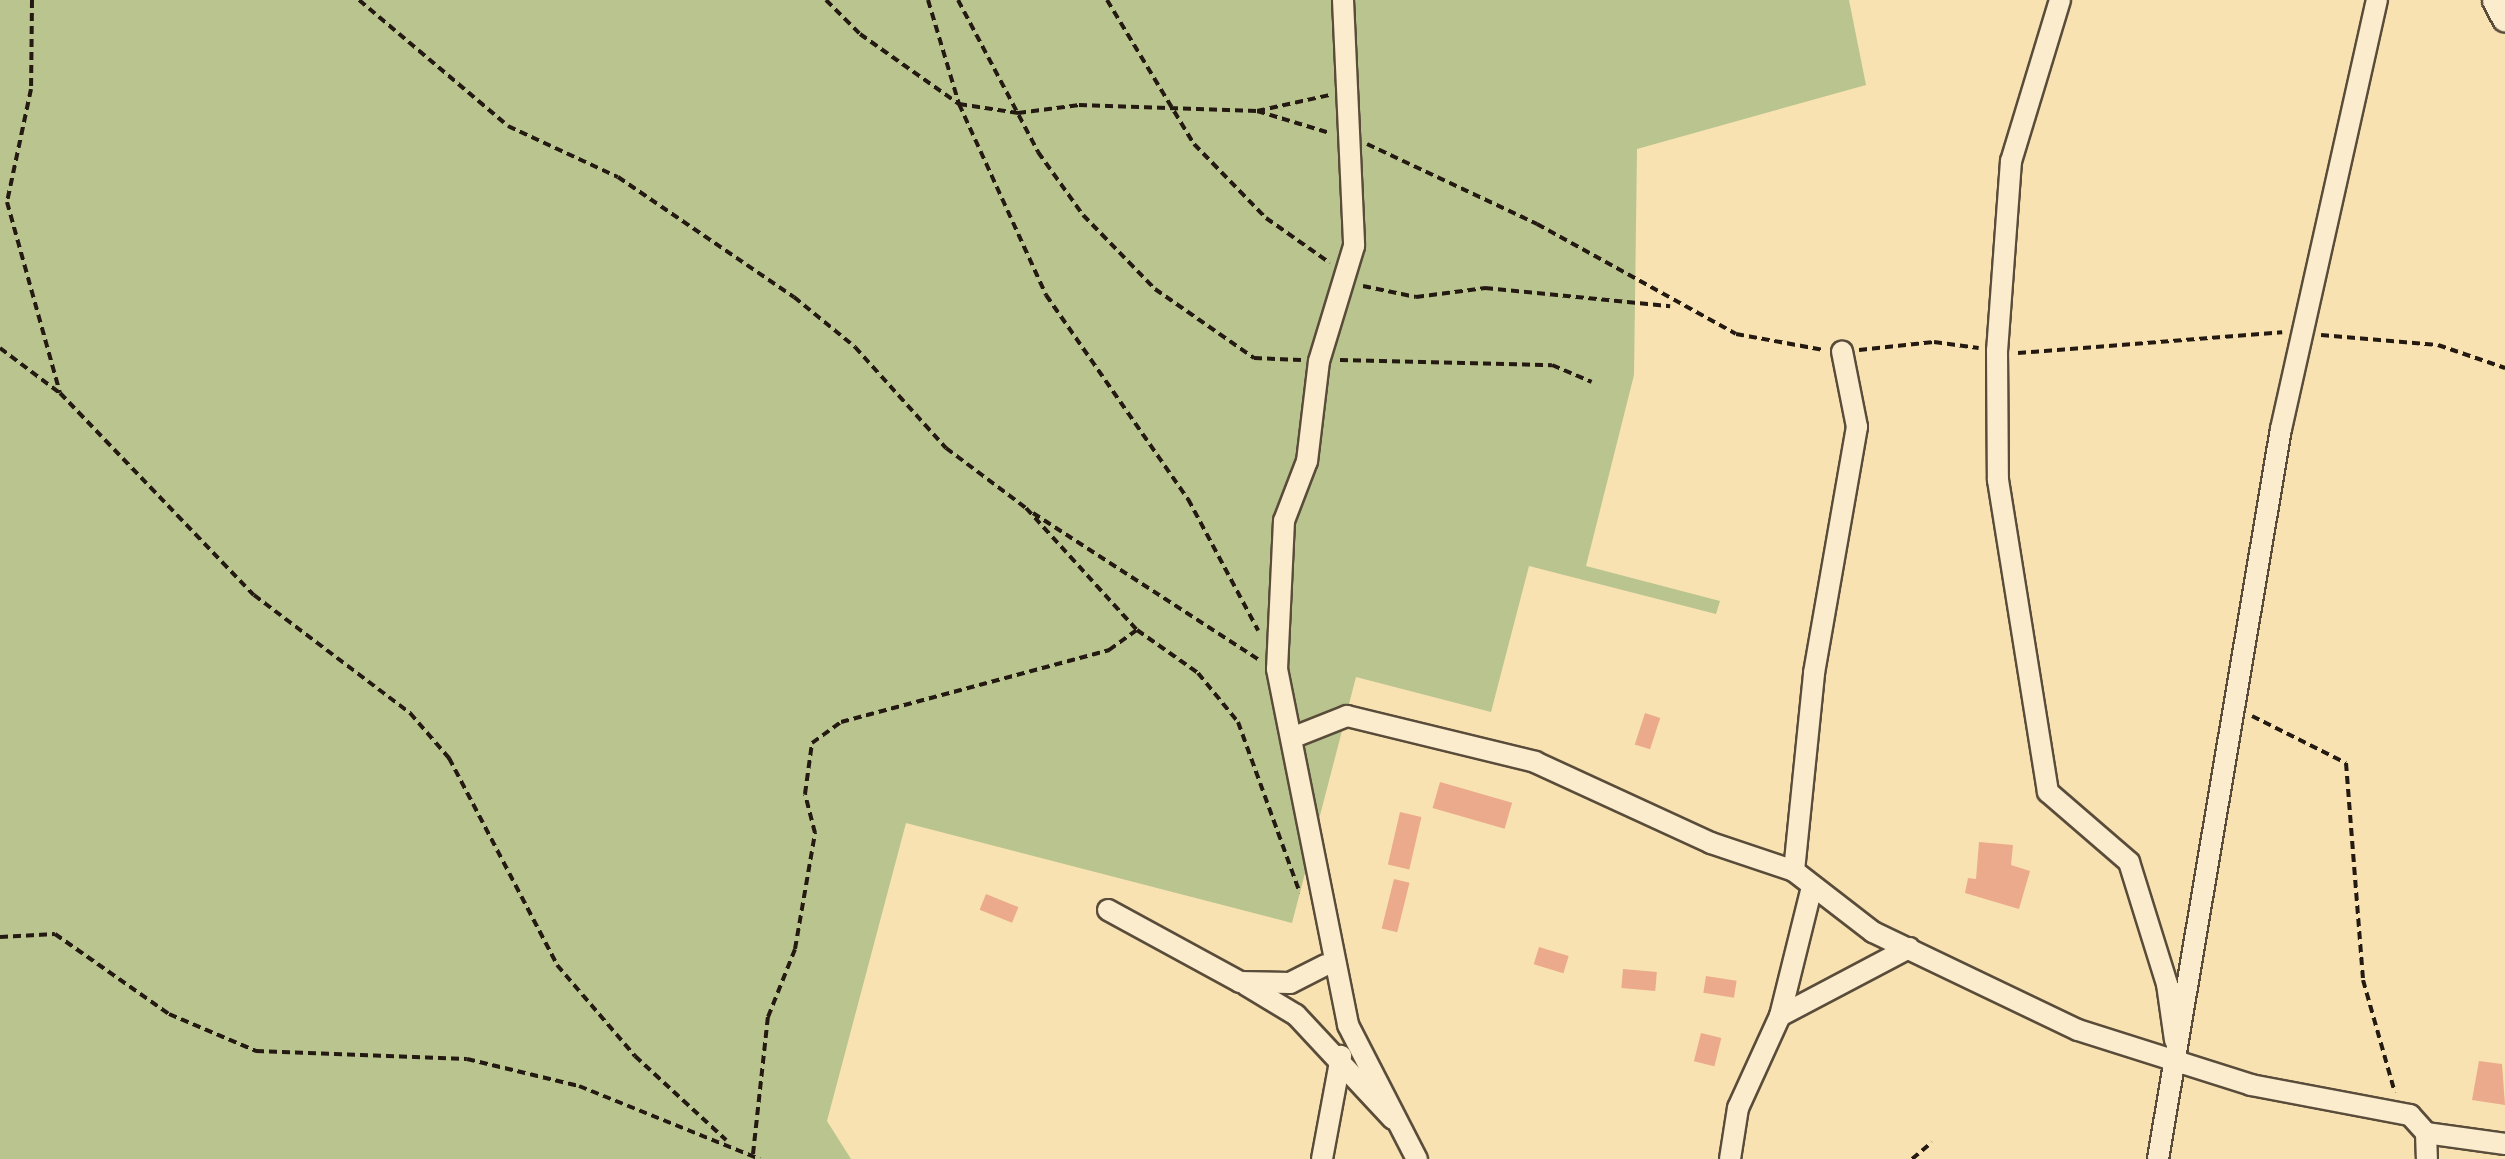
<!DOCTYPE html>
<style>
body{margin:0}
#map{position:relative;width:2505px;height:1159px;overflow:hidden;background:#f8e2b1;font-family:"Libre Bodoni",serif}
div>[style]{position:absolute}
.green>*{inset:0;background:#b9c48f}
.building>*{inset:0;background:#ebaa8c;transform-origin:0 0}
.path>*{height:4px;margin-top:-2px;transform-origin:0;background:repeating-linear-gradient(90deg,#241a12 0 8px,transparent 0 13px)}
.roads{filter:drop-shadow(2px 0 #594c3a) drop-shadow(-2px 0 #594c3a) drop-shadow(0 2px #594c3a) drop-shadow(0 -2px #594c3a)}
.minor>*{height:20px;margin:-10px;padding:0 10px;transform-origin:10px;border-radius:10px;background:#faeccc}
.tertiary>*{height:25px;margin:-12.5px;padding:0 12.5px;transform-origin:12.5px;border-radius:12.5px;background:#faeccc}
span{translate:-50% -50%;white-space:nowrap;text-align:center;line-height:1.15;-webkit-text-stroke:10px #faeccc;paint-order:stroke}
</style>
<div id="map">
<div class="green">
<div style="clip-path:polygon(0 0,1849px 0,1866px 85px,1637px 149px,1634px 375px,1586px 566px,1720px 601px,1716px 614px,1529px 566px,1491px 712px,1356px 677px,1292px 923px,906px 823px,827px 1121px,851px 1159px,0 1159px)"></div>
</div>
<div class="building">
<div style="left:1645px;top:713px;width:16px;height:33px;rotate:18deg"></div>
<div style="left:1440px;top:782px;width:75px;height:27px;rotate:16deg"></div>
<div style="left:1400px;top:812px;width:22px;height:54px;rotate:13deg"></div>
<div style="clip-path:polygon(1979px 842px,2013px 845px,2011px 865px,2030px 871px,2019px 909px,1965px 893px,1968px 878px,1976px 879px)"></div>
<div style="left:1394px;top:879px;width:16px;height:51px;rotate:14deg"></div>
<div style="left:986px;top:894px;width:35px;height:17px;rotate:22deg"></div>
<div style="left:1539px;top:947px;width:31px;height:18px;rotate:17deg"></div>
<div style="left:1623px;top:969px;width:34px;height:19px;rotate:5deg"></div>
<div style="left:1706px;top:976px;width:31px;height:17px;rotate:9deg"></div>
<div style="left:1701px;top:1033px;width:21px;height:29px;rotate:14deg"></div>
<div style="clip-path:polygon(2479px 1061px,2502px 1064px,2505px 1105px,2472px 1100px)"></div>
</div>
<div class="path">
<div style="left:32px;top:0;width:89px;rotate:90.6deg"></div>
<div style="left:31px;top:89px;width:116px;rotate:102deg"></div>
<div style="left:7px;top:202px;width:198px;rotate:74.5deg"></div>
<div style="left:60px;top:393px;width:280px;rotate:46.2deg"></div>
<div style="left:254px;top:595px;width:196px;rotate:37.1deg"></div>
<div style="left:410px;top:713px;width:60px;rotate:49.1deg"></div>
<div style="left:449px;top:758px;width:233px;rotate:62.4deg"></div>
<div style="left:557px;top:965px;width:120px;rotate:49.4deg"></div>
<div style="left:635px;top:1056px;width:124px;rotate:42.7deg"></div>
<div style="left:359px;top:0;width:195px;rotate:40.2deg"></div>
<div style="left:508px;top:126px;width:121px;rotate:24.9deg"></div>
<div style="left:618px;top:177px;width:213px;rotate:34.3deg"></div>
<div style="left:794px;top:297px;width:79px;rotate:39.3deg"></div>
<div style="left:855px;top:347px;width:136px;rotate:48deg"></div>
<div style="left:946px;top:448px;width:100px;rotate:36.9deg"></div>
<div style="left:1026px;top:508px;width:165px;rotate:47.7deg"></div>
<div style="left:1137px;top:630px;width:75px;rotate:35.2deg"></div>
<div style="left:1198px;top:673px;width:63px;rotate:50.8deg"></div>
<div style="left:1238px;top:722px;width:182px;rotate:70.1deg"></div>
<div style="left:826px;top:0;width:48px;rotate:45deg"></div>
<div style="left:860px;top:34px;width:121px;rotate:35.3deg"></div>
<div style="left:959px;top:104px;width:60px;rotate:8.7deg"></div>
<div style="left:1018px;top:113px;width:62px;rotate:-7.5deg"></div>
<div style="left:1079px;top:105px;width:178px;rotate:1.9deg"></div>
<div style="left:1257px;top:111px;width:76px;rotate:16.8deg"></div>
<div style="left:928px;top:0;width:109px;rotate:73.4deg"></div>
<div style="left:959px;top:104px;width:210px;rotate:65.5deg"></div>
<div style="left:1046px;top:295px;width:249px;rotate:55.2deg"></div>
<div style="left:1188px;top:499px;width:149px;rotate:61.9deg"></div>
<div style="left:958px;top:0;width:172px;rotate:62.2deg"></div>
<div style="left:1038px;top:152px;width:77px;rotate:54.5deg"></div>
<div style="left:1083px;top:215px;width:103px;rotate:45.8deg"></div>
<div style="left:1155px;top:289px;width:121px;rotate:34.9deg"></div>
<div style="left:1254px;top:358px;width:47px;rotate:2.4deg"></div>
<div style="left:1107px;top:0;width:168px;rotate:58.9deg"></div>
<div style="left:1194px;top:144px;width:103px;rotate:45.8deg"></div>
<div style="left:1266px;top:218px;width:78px;rotate:35.1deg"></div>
<div style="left:1257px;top:111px;width:75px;rotate:-12.4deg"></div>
<div style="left:1367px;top:144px;width:188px;rotate:25.2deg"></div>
<div style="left:1537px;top:224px;width:227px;rotate:28.9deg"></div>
<div style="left:1736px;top:334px;width:89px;rotate:10.3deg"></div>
<div style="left:1363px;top:286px;width:54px;rotate:11.7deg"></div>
<div style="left:1416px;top:297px;width:70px;rotate:-7.4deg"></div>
<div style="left:1485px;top:288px;width:186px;rotate:5.6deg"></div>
<div style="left:2321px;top:335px;width:117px;rotate:4.9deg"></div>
<div style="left:2438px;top:345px;width:71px;rotate:18.9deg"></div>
<div style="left:0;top:348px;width:75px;rotate:36.9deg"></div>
<div style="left:1859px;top:350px;width:75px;rotate:-6.1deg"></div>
<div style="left:1934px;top:342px;width:45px;rotate:7.6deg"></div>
<div style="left:2018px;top:353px;width:265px;rotate:-4.5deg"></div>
<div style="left:1340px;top:360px;width:212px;rotate:1.4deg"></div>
<div style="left:1552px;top:365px;width:43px;rotate:23deg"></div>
<div style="left:1033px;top:513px;width:270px;rotate:33deg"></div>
<div style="left:2252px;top:716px;width:105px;rotate:26.6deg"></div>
<div style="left:2346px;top:763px;width:218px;rotate:85.5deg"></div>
<div style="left:2363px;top:980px;width:117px;rotate:74.2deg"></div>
<div style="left:0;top:937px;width:55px;rotate:-3.1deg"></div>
<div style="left:55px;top:934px;width:139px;rotate:35.1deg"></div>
<div style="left:169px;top:1014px;width:95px;rotate:23deg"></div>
<div style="left:256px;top:1051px;width:211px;rotate:2.2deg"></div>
<div style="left:467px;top:1059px;width:115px;rotate:13.6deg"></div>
<div style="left:579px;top:1086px;width:195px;rotate:22deg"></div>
<div style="left:753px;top:1154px;width:138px;rotate:-83.8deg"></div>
<div style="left:768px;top:1017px;width:73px;rotate:-68.3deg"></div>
<div style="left:795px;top:949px;width:118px;rotate:-80.2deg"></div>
<div style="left:815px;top:833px;width:40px;rotate:-104.4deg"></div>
<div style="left:805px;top:794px;width:51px;rotate:-82.2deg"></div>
<div style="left:812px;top:743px;width:36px;rotate:-36deg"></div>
<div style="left:841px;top:722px;width:278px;rotate:-15deg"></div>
<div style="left:1109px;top:650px;width:34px;rotate:-36deg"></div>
<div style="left:1912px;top:1159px;width:26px;rotate:-40deg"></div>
</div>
<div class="roads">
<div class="minor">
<div style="left:1343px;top:0;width:246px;rotate:87.4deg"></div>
<div style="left:1354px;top:246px;width:120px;rotate:106.9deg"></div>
<div style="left:1319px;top:361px;width:101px;rotate:96.8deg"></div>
<div style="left:1307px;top:461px;width:64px;rotate:111deg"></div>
<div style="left:1284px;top:521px;width:148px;rotate:92.7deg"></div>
<div style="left:1277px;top:669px;width:363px;rotate:78.7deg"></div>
<div style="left:1348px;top:1025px;width:151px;rotate:62.8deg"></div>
<div style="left:2060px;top:0;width:168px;rotate:106.9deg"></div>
<div style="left:2011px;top:161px;width:190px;rotate:94.2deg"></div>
<div style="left:1997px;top:350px;width:130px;rotate:89.6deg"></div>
<div style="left:1998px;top:480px;width:316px;rotate:80.9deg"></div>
<div style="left:2048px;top:792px;width:107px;rotate:40.8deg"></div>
<div style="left:2129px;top:862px;width:128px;rotate:72.7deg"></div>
<div style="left:2167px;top:984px;width:57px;rotate:81.9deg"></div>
<div style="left:1294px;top:737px;width:57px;rotate:-21.6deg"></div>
<div style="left:1347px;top:716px;width:194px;rotate:13.7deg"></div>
<div style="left:1535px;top:762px;width:194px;rotate:24.7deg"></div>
<div style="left:1711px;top:843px;width:88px;rotate:18.6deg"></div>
<div style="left:1794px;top:871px;width:100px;rotate:37.7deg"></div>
<div style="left:1873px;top:932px;width:227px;rotate:25.6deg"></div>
<div style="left:2078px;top:1030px;width:182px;rotate:17.6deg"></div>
<div style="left:2251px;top:1085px;width:162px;rotate:10.7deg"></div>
<div style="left:2410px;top:1115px;width:24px;rotate:48deg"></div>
<div style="left:2426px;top:1133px;width:26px;rotate:88deg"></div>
<div style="left:1794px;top:871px;width:199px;rotate:-84.2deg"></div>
<div style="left:1814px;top:673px;width:250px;rotate:-80.1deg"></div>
<div style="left:1857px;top:427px;width:77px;rotate:-101.2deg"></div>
<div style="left:1108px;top:910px;width:150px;rotate:28.6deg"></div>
<div style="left:1240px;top:982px;width:50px;rotate:1.1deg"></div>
<div style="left:1290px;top:983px;width:39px;rotate:-27deg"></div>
<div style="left:1246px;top:985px;width:58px;rotate:31deg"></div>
<div style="left:1296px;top:1015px;width:142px;rotate:47deg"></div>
<div style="left:1780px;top:1016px;width:146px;rotate:-27.8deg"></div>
<div style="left:2426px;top:1133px;width:80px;rotate:7.9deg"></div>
<div style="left:1322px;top:1159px;width:105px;rotate:-79.5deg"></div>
<div style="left:1730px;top:1159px;width:52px;rotate:-81.1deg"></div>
<div style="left:1738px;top:1108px;width:101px;rotate:-65.5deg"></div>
<div style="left:1780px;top:1016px;width:129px;rotate:-76.1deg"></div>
<div style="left:2158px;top:1159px;width:740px;rotate:-80.44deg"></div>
<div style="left:2281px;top:429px;width:440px;rotate:-77.4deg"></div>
</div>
<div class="tertiary">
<div style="left:2495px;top:0;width:21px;rotate:62deg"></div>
</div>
</div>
</div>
